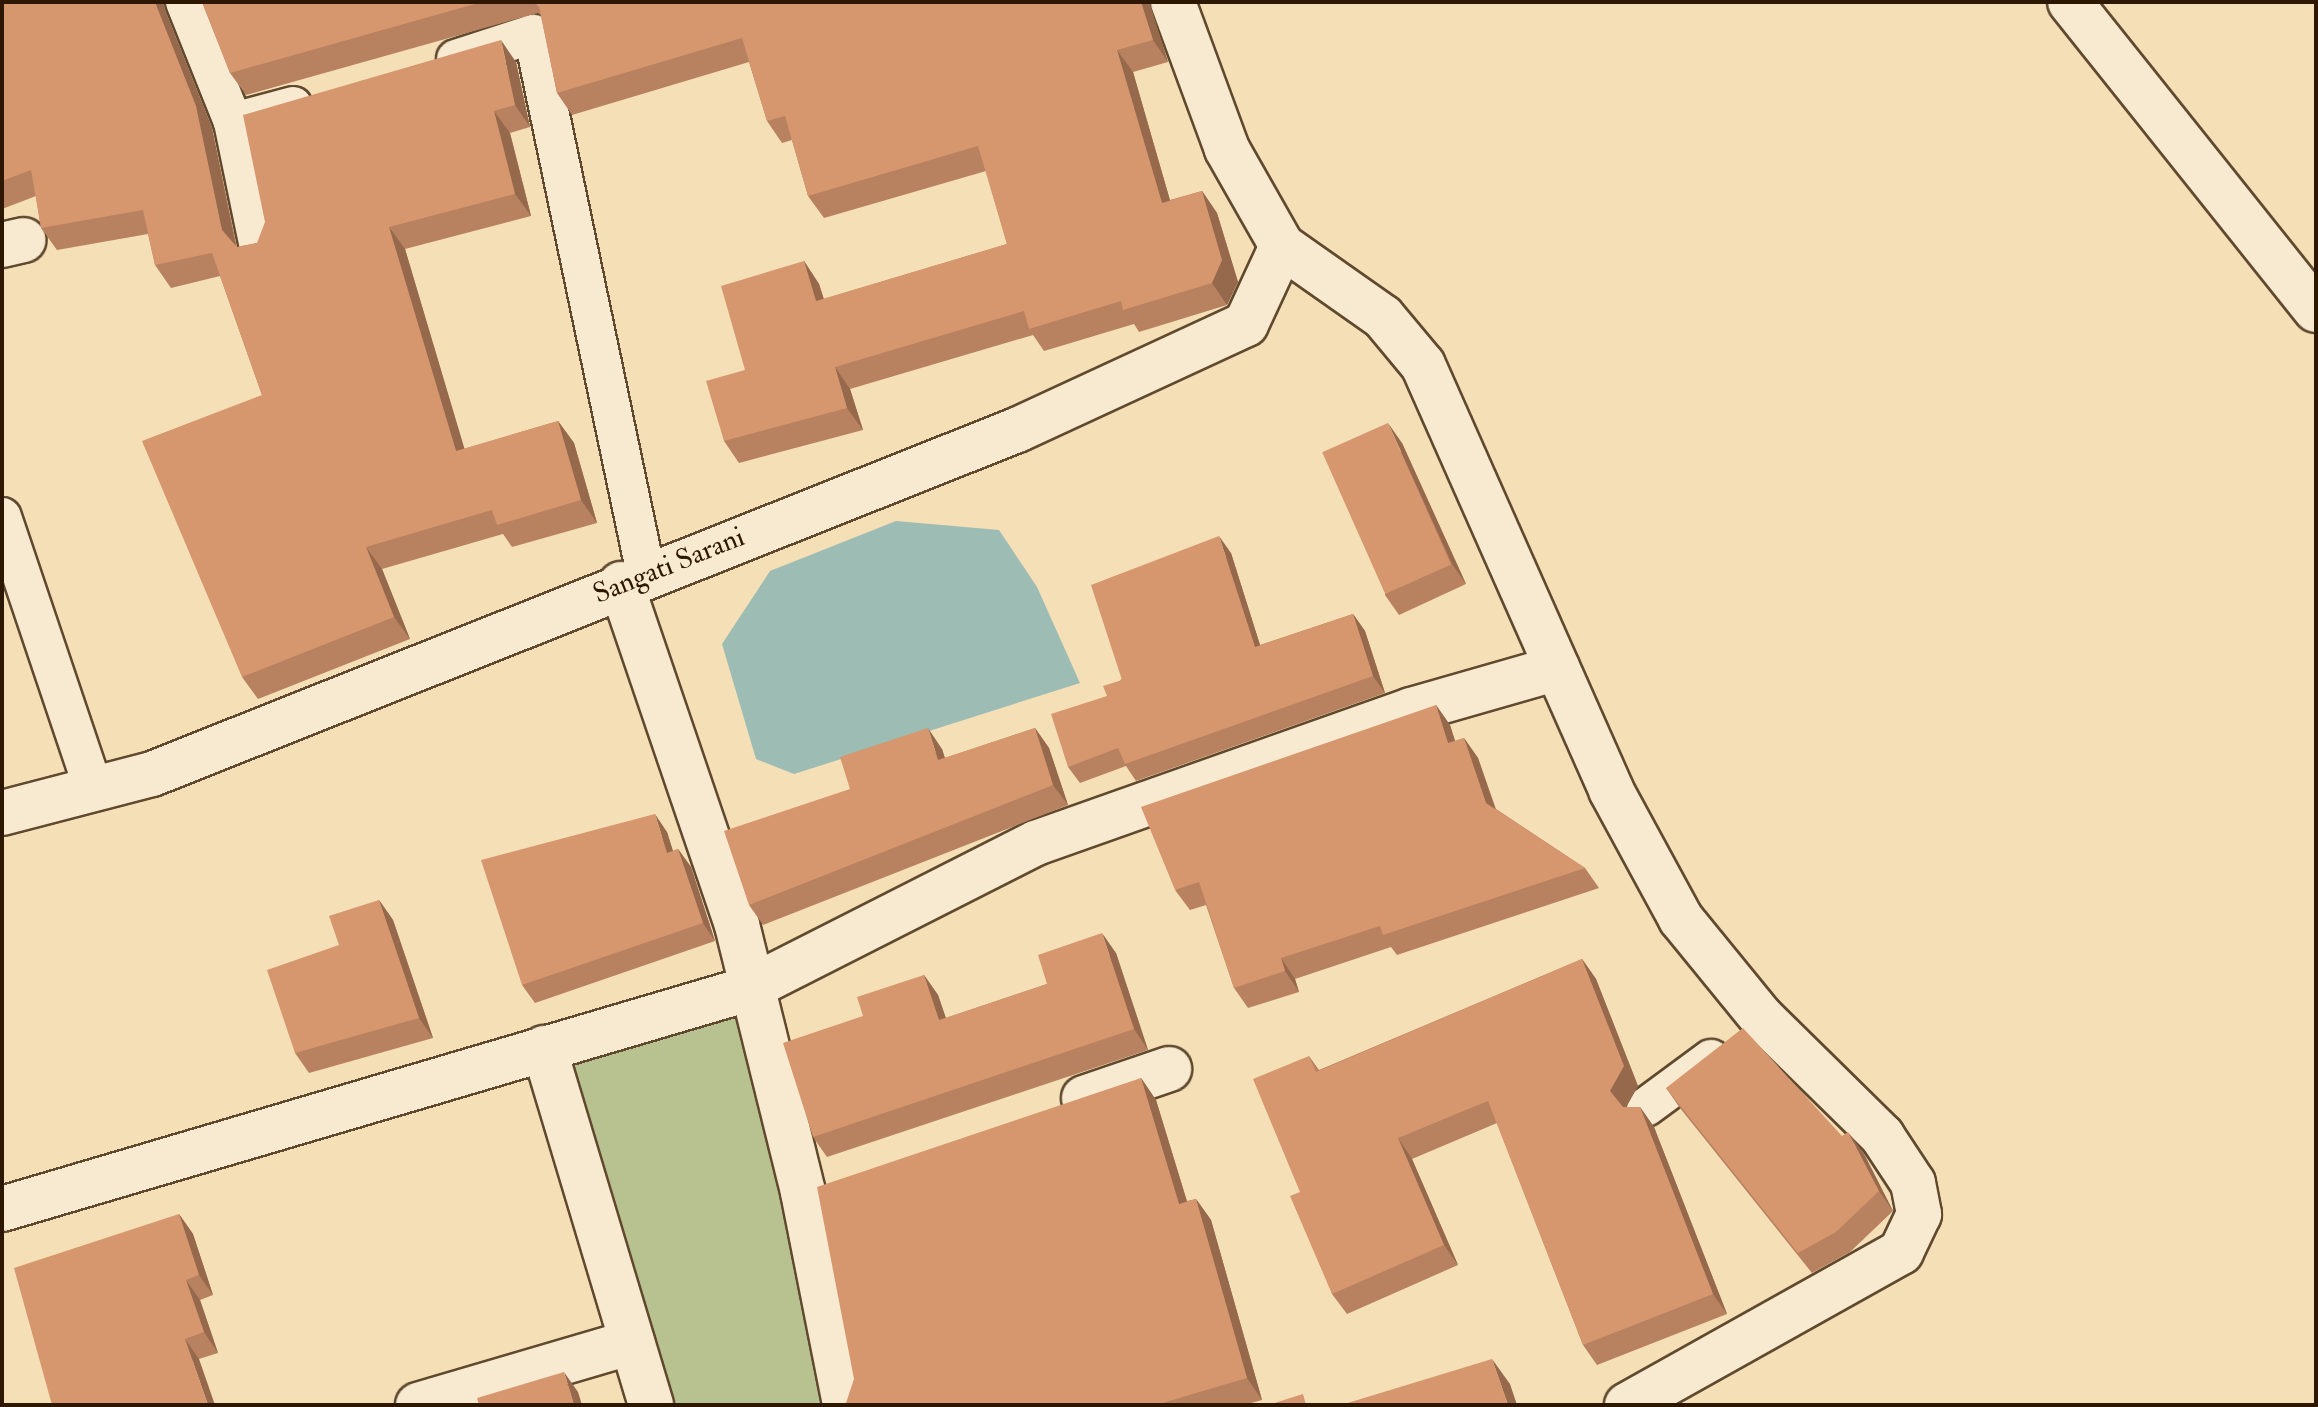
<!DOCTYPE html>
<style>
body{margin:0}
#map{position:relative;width:2318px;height:1407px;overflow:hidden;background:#f4dfb6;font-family:"IM FELL Double Pica",serif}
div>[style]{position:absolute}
.green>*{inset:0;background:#b8c290}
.water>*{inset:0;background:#9cbcb4}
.roads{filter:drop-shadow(2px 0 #60492e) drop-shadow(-2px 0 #60492e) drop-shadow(0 2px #60492e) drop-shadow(0 -2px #60492e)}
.lane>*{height:38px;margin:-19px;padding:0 19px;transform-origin:19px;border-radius:19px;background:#f8ead0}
.street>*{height:44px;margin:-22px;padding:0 22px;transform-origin:22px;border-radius:22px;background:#f8ead0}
.secondary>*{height:44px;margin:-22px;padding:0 22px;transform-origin:22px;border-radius:22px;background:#f8ead0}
.wall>*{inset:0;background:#b8815f}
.shaded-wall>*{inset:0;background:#96694d}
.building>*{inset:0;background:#d6966e;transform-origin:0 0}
span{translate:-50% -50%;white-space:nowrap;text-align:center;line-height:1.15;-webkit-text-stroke:6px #f8ead0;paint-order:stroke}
.street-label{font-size:28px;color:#2e1700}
.frame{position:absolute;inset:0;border:4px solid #2e1700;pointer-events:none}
</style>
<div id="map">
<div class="green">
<div style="clip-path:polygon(734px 1006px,796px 1211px,841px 1405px,667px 1405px,569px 1059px)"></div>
</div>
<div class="water">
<div style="clip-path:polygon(896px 521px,999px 530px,1037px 587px,1080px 683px,794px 774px,756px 759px,722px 644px,770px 571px)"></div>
</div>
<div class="roads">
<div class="lane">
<div style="left:185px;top:2px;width:129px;rotate:68.2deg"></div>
<div style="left:233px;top:122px;width:129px;rotate:78.3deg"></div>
<div style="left:456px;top:59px;width:81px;rotate:-18deg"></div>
<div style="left:533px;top:34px;width:552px;rotate:78.18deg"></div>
<div style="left:233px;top:122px;width:62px;rotate:-14.9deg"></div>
<div style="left:2px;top:517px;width:288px;rotate:71.4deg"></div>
<div style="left:1646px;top:1107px;width:81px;rotate:-36.4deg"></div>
</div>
<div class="street">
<div style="left:2070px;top:2px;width:394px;rotate:51.4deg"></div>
<div style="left:2px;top:245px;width:22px;rotate:-13deg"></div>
<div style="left:1282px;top:246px;width:123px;rotate:35.1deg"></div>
<div style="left:1383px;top:317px;width:62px;rotate:50.2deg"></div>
<div style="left:1423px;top:365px;width:465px;rotate:66.1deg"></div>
<div style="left:1611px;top:790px;width:147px;rotate:61.5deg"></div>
<div style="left:1681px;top:919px;width:127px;rotate:50.8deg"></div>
<div style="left:1761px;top:1017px;width:170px;rotate:44.5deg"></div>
<div style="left:1882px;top:1136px;width:56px;rotate:56.6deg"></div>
<div style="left:1913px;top:1183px;width:32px;rotate:79deg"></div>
<div style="left:1919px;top:1214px;width:42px;rotate:115.3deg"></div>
<div style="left:1901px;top:1252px;width:314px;rotate:150.8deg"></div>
<div style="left:621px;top:584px;width:360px;rotate:71.2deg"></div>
<div style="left:737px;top:925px;width:275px;rotate:76.1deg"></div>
<div style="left:803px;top:1192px;width:217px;rotate:78.8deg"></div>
<div style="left:544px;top:1048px;width:373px;rotate:73.3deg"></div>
<div style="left:1084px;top:1098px;width:90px;rotate:-18.8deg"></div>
<div style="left:2px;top:1209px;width:778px;rotate:-16.43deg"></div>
<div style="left:748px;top:989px;width:323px;rotate:-26.9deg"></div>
<div style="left:1036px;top:843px;width:398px;rotate:-19.5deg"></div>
<div style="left:1411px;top:710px;width:152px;rotate:-16deg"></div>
<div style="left:418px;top:1405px;width:223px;rotate:-16.4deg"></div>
</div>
<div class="secondary">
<div style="left:2px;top:813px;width:155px;rotate:-14.6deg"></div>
<div style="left:152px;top:774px;width:931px;rotate:-21.69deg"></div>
<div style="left:1017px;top:430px;width:252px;rotate:-24.8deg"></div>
<div style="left:1246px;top:324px;width:86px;rotate:-65.2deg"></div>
<div style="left:1282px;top:246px;width:112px;rotate:-119.6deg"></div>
<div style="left:1227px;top:149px;width:157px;rotate:-110.2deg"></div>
</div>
</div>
<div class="wall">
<div style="clip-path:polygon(2px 2px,165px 10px,212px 128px,237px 247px,257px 243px,516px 62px,530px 127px,510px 133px,531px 216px,405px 249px,464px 449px,558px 421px,574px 443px,597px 523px,512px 547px,503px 534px,382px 569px,410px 639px,258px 699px,242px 677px,262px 395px,220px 276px,171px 288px,155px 265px,148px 234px,57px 250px,41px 228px,36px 196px,2px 209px)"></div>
<div style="clip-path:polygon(202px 2px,1149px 2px,1168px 62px,1133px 72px,1170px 200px,1202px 191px,1217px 213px,1238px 282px,1227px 305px,1139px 332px,1134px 324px,1044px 351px,1033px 335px,850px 389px,863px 430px,739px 463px,724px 441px,745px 370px,804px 261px,819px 284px,824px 299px,1007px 244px,986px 171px,824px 218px,808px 196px,792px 140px,782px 143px,767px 121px,749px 62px,572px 115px,557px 93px,541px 15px,538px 13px,246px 95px,230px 73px)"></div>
<div style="clip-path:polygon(1402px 443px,1466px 584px,1399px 615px,1385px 595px)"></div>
<div style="clip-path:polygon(1231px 553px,1260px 645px,1353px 614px,1365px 631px,1385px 693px,1136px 781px,1126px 766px,1080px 783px,1068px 767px,1107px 696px)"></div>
<div style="clip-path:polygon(1436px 705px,1450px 725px,1455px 741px,1464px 738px,1478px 758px,1496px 809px,1585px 868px,1599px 888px,1397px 955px,1391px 947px,1295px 979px,1299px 992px,1248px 1008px,1234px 988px,1206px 905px,1190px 910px,1175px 890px)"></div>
<div style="clip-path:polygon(1035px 728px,1049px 748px,1068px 805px,763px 925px,749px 905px,850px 789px,942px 749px,945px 758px)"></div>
<div style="clip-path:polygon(667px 832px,673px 851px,678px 849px,691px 867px,715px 941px,535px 1003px,522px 985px)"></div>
<div style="clip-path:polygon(379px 900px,393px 920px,433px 1038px,309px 1073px,295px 1053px,339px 945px)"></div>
<div style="clip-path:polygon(1116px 953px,1148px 1050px,827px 1157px,813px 1137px,863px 1016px,924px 975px,938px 995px,946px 1018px,1047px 984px)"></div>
<div style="clip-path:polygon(1582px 959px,1596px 979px,1638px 1086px,1626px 1107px,1640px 1107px,1654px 1127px,1727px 1314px,1597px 1365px,1583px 1345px,1497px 1123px,1412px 1159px,1458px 1265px,1347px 1314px,1332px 1294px,1300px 1192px,1309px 1056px,1319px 1070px)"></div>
<div style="clip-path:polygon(1141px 1078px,1156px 1100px,1187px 1201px,1196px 1199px,1211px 1220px,1262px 1400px,1244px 1405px,846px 1405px)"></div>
<div style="clip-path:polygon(1666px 1088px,1842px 1136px,1863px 1152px,1893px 1211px,1850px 1252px,1812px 1273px,1680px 1108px)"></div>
<div style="clip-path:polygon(179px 1214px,193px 1234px,213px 1295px,200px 1300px,218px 1353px,52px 1405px)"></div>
</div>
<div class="shaded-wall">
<div style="clip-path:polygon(155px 2px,164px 2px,165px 10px,212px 128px,237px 252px,222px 230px)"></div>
<div style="clip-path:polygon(1141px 2px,1149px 2px,1168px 62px,1153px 40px)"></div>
<div style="clip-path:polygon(501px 40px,516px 62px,530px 127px,515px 105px)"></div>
<div style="clip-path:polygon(1117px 50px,1133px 72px,1177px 225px,1162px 203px)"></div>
<div style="clip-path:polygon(494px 111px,510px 133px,531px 216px,515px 194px)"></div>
<div style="clip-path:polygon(1202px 191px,1217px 213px,1238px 282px,1227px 305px,1212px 283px)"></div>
<div style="clip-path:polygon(389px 227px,405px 249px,472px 474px,456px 451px)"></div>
<div style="clip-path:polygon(804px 261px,819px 284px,831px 323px,816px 301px)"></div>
<div style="clip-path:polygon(835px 367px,850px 389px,863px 430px,847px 408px)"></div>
<div style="clip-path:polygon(558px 421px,574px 443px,597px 523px,581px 500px)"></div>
<div style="clip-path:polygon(1388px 423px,1402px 443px,1466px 584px,1452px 564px)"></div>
<div style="clip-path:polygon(1219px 536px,1231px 553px,1266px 664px,1255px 647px)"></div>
<div style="clip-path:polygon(366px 547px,382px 569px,410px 639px,394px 617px)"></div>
<div style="clip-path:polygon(1353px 614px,1365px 631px,1385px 693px,1373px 676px)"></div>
<div style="clip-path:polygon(1436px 705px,1450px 725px,1462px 763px,1448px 743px)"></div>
<div style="clip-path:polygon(928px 728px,942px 749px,952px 781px,938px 760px)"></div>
<div style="clip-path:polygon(1035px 728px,1049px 748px,1068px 805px,1053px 785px)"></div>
<div style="clip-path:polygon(1464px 738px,1478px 758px,1500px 823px,1486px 803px)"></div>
<div style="clip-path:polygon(655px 814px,667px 832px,679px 871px,667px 853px)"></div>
<div style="clip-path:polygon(678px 849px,691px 867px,715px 941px,703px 923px)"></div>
<div style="clip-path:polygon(379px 900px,393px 920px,433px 1038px,419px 1018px)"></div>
<div style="clip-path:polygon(1102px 933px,1116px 953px,1148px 1050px,1134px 1029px)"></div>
<div style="clip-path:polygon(1281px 958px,1295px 979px,1299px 992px,1285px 971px)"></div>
<div style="clip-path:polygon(1582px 959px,1596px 979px,1638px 1086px,1624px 1111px,1610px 1091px)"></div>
<div style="clip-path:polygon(924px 975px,938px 995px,953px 1040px,939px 1020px)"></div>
<div style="clip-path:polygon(1141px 1078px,1156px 1100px,1194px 1225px,1179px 1204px)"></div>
<div style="clip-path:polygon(1640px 1107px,1654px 1127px,1727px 1314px,1713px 1294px)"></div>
<div style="clip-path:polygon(1848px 1132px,1863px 1152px,1893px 1211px,1879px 1191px)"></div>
<div style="clip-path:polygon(1398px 1138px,1412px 1159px,1458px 1265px,1444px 1245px)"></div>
<div style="clip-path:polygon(1196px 1199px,1211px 1220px,1262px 1400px,1247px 1378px)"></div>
<div style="clip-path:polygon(179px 1214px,193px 1234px,213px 1295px,199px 1275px)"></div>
<div style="clip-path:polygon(186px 1280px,200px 1300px,218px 1353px,204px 1332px)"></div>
<div style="clip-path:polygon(185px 1339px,199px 1359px,215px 1405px,208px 1405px)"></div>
<div style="clip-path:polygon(1492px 1359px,1510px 1384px,1517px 1405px,1508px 1405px)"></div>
<div style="clip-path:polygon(564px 1372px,578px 1392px,582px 1405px,574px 1405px)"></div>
</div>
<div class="building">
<div style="clip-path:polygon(2px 2px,155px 2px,196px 106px,222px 230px,237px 247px,257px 243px,265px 222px,243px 115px,501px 40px,515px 105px,494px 111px,515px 194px,389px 227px,456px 451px,558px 421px,581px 500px,497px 525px,492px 510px,366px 547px,394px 617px,242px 677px,142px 441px,262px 395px,212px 253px,155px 265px,143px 210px,41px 228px,31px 170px,2px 181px)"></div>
<div style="clip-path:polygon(202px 2px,482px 2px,230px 73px)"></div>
<div style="clip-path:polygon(534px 2px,1141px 2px,1153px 40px,1117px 50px,1162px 203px,1202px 191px,1222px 260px,1212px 283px,1123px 310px,1121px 301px,1029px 329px,1024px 311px,835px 367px,847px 408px,724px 441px,706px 381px,745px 370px,721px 286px,804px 261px,816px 301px,1007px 244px,978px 146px,808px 196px,785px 116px,767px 121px,742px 38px,557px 93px,539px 7px)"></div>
<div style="left:1388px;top:423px;width:155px;height:72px;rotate:66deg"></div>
<div style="clip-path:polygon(1219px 536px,1255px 647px,1353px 614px,1373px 676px,1125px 764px,1118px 748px,1068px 767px,1051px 714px,1107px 696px,1103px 686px,1122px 680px,1091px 585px)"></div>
<div style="clip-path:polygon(1436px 705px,1448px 743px,1464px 738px,1486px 803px,1585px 868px,1383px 935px,1380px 926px,1281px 958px,1285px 971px,1234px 988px,1199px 882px,1175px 890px,1141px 807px)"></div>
<div style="clip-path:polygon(928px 728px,938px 760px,1035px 728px,1053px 785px,749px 905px,724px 831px,850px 789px,840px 757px)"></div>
<div style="clip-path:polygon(655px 814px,667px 853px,678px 849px,703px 923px,522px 985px,481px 860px)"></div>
<div style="clip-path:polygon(379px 900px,419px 1018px,295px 1053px,267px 970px,339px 945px,329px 916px)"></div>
<div style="clip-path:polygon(1102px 933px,1134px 1029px,813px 1137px,783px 1043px,863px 1016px,857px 997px,924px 975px,939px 1020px,1047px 984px,1038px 955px)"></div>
<div style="clip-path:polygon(1582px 959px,1624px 1066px,1610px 1091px,1623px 1107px,1640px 1107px,1713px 1294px,1583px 1345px,1488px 1101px,1398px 1138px,1444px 1245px,1332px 1294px,1290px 1196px,1300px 1192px,1253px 1079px,1309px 1056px,1316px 1072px)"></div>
<div style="clip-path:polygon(1743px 1028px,1842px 1136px,1848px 1132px,1879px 1191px,1836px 1232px,1798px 1253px,1666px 1088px)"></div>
<div style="clip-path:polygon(1141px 1078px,1179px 1204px,1196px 1199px,1247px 1378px,1156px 1405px,866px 1405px,866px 1403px,860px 1405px,846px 1405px,846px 1403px,854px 1379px,817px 1187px)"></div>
<div style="clip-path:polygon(179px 1214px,199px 1275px,186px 1280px,204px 1332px,185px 1339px,208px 1405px,52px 1405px,14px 1268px)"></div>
<div style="clip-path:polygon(1492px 1359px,1508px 1405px,1341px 1405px)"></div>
<div style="clip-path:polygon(564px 1372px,574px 1405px,479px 1405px,477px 1398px)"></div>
<div style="clip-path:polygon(1303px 1394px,1306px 1405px,1268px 1405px)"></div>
</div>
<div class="street-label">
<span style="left:669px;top:566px;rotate:-22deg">Sangati Sarani</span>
</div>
<div class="frame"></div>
</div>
